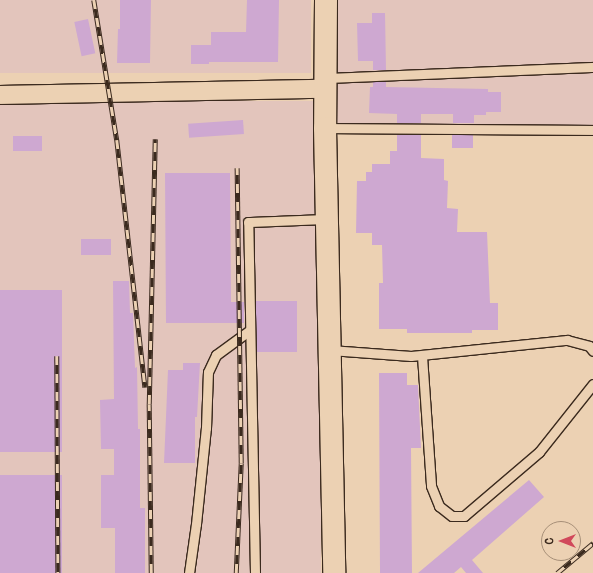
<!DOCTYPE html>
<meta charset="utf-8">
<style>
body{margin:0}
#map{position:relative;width:593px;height:573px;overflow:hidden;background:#ecd1b3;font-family:Pangolin,sans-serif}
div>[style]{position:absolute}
.built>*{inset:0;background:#e3c5bc;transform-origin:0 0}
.building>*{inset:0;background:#cea8d1;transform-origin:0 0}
.roads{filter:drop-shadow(1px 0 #3b2a1e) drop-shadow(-1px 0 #3b2a1e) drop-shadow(0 1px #3b2a1e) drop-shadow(0 -1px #3b2a1e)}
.service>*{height:9px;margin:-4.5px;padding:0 4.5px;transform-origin:4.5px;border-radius:4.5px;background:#ecd1b3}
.minor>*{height:18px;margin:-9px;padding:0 9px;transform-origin:9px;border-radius:9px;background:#ecd1b3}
.tertiary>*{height:22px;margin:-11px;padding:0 11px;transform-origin:11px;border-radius:11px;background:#ecd1b3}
.rail>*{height:4.5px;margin-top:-2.25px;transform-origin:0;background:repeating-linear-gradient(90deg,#ecd1b3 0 9px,#3b2a1e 0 18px);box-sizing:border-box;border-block:1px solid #3b2a1e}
span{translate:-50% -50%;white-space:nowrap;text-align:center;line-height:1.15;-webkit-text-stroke:3.5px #ecd1b3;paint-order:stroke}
.north{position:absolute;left:541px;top:521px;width:40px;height:40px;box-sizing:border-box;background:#ecd1b3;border:1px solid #a58e77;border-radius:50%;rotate:270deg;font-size:11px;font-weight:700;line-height:16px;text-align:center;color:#3b2a1e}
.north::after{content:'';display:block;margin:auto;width:14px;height:18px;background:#d1495b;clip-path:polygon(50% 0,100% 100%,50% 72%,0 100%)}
</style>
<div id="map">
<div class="built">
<div style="left:0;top:0;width:311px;height:73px"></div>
<div style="left:332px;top:0;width:261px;height:126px"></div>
<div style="left:321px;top:101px;width:472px;height:321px;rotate:90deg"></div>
</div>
<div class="building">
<div style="clip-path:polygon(120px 0,151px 0,150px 63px,117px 63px,118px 29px,120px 29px)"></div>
<div style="clip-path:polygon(247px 0,279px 0,278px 62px,209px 62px,209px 64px,191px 64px,191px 45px,211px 45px,211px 32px,246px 32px)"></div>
<div style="clip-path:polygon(372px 13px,385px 13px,386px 70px,373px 70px,373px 61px,358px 61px,357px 23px,372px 23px)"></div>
<div style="left:88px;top:19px;width:35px;height:14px;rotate:78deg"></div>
<div style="clip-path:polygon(373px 82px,386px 82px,386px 87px,488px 89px,488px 92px,501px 92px,501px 112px,486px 112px,486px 115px,474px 115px,474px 123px,453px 123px,453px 114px,421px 114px,421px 123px,397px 123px,397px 114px,369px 113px,370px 87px,373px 87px)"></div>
<div style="left:243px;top:120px;width:14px;height:55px;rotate:86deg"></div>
<div style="clip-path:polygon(397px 135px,421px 135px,421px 158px,444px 159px,444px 180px,448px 181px,447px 208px,458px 209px,457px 232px,487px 232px,490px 303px,498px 303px,498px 330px,472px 330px,472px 333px,407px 333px,407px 329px,379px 329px,379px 283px,383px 283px,382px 245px,372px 245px,372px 233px,356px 233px,357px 181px,366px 181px,366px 172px,372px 172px,372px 164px,390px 164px,390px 151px,397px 151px)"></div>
<div style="left:452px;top:135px;width:21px;height:13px"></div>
<div style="left:13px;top:136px;width:29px;height:15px"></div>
<div style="clip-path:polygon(165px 173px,230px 173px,231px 302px,244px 302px,244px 323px,166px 323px)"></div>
<div style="left:81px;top:239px;width:30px;height:16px"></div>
<div style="clip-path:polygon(113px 281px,129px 281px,130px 313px,133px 313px,135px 368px,137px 367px,138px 429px,140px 429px,140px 508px,145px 508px,145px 573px,115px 573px,115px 528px,101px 528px,101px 475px,114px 475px,114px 449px,101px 449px,100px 400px,114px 399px)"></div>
<div style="left:0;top:290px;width:62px;height:162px"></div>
<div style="left:297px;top:301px;width:51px;height:41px;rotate:90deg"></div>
<div style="clip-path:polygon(183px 363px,200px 363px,197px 417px,195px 417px,195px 463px,164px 463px,168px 370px,183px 370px)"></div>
<div style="clip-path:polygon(379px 373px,407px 373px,407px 385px,418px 385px,421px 448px,411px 448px,412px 573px,380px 573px)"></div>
<div style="left:0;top:475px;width:62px;height:98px"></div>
<div style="clip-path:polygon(529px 480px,544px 497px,472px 560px,483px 573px,466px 573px,461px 567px,454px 573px,418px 573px)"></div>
</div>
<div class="roads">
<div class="service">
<div style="left:326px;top:78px;width:267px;rotate:-2.4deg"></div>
<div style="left:325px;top:128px;width:268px;rotate:0.4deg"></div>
<div style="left:330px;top:350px;width:81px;rotate:4.2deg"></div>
<div style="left:411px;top:356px;width:157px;rotate:-5.9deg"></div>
<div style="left:567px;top:340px;width:23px;rotate:15deg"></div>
<div style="left:589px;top:346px;width:6px;rotate:51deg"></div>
<div style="left:422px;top:356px;width:130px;rotate:86deg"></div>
<div style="left:431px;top:486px;width:22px;rotate:68deg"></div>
<div style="left:439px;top:506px;width:16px;rotate:38deg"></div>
<div style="left:452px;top:516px;width:12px"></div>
<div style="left:464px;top:516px;width:99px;rotate:-40.5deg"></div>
<div style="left:539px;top:452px;width:87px;rotate:-51.5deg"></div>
<div style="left:189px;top:573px;width:49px;rotate:-81.9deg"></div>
<div style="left:196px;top:524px;width:97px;rotate:-84.1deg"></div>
<div style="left:206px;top:428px;width:56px;rotate:-88deg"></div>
<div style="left:208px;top:372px;width:19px;rotate:-65deg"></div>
<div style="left:216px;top:355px;width:42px;rotate:-36.3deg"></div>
<div style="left:255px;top:573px;width:351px;rotate:-91.1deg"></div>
<div style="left:248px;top:222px;width:79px;rotate:-2.2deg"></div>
</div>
<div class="minor">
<div style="left:0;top:95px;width:326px;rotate:-1.1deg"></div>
</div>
<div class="tertiary">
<div style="left:326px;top:0;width:128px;rotate:90.4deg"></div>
<div style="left:325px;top:128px;width:445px;rotate:88.8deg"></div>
</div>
</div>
<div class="rail">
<div style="left:94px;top:0;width:142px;rotate:80.7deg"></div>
<div style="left:117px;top:140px;width:249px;rotate:83.5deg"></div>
<div style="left:57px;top:356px;width:217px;rotate:89.7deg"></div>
<div style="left:151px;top:573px;width:169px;rotate:-90.7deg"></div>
<div style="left:149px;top:404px;width:265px;rotate:-88.7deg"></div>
<div style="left:236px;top:573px;width:110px;rotate:-87.4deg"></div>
<div style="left:241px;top:463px;width:295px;rotate:-90.8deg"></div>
<div style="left:557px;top:573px;width:47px;rotate:-39.8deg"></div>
</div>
<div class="north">С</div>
</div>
